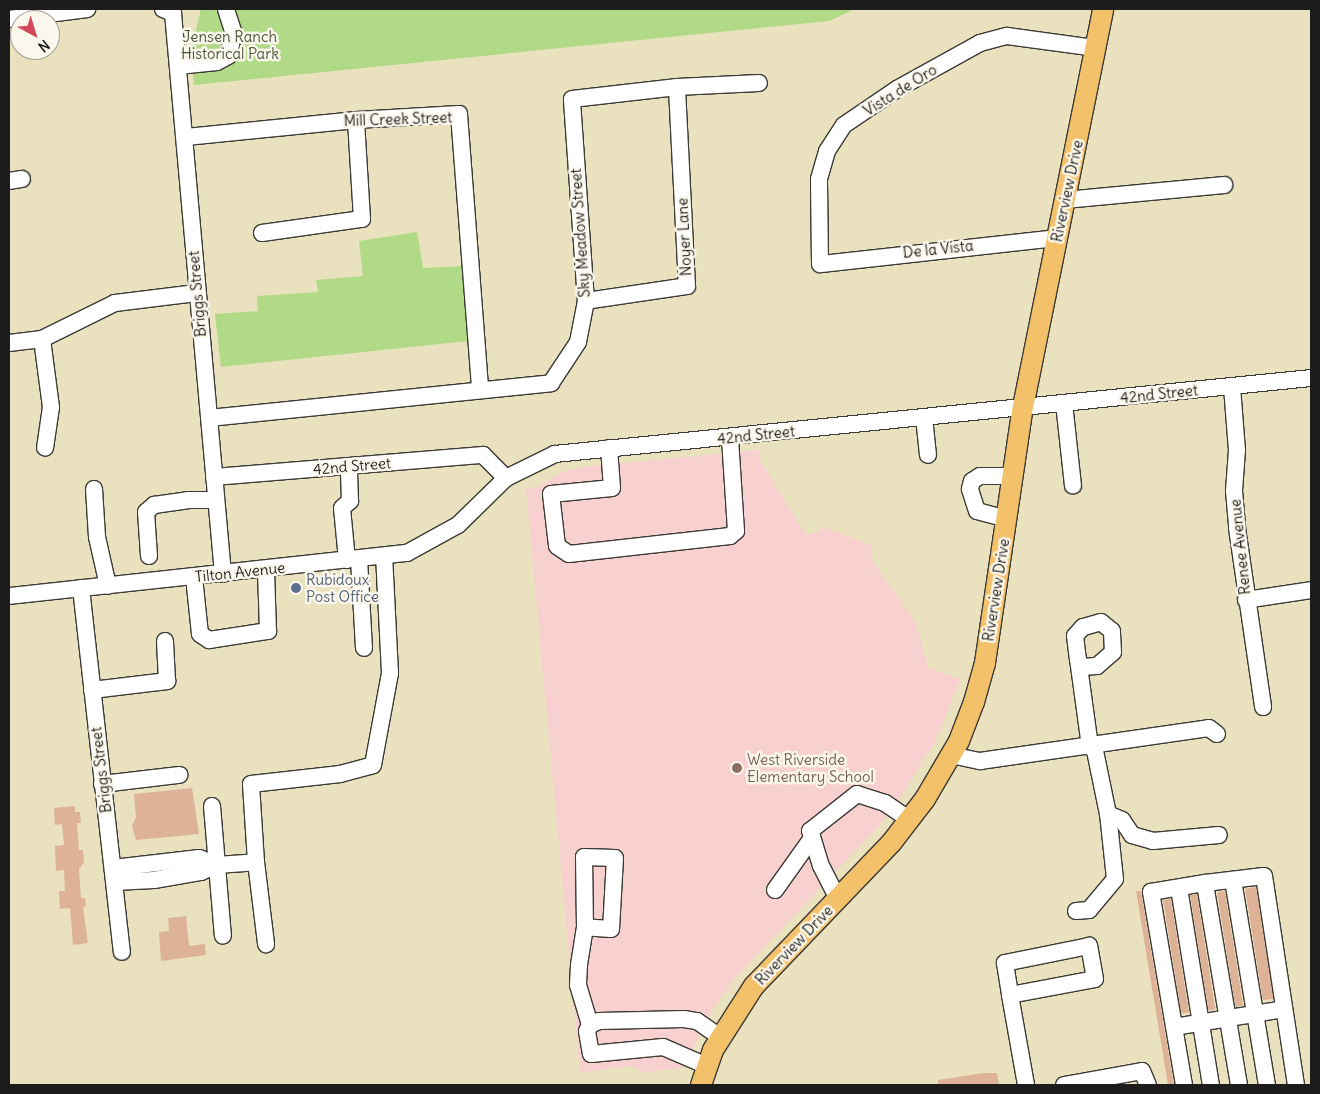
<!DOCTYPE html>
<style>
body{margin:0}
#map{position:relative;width:1320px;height:1094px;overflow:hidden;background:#eae1bf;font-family:Delius,sans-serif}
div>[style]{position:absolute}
.built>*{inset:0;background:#f7d0cf}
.green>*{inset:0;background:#b0da85}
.building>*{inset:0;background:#deb296;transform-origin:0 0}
.roads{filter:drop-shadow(1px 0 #3b3a34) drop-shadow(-1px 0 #3b3a34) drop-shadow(0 1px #3b3a34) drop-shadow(0 -1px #3b3a34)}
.minor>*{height:16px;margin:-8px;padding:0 8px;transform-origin:8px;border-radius:8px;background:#fff}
.major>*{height:20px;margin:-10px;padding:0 10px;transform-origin:10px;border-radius:10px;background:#f4c16b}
.dots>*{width:14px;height:14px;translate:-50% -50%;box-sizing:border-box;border:2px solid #fbf7ec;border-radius:50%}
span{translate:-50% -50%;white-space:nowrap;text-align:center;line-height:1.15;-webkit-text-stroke:5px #fbf7ec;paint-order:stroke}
.park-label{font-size:15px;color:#48553c}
.street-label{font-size:15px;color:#1c1c1c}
.service-label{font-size:15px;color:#4e5e75}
.left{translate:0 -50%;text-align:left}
.education-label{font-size:15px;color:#785e54}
.frame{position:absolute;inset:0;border:10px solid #1c1c1c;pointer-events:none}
.north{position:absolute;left:10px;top:10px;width:50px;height:50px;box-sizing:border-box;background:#fbf7ec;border:1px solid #a29f99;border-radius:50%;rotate:141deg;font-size:14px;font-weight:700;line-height:20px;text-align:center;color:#1c1c1c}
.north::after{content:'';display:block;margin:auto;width:18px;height:22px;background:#d1495b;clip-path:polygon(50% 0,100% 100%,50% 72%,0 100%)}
</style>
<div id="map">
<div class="built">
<div style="clip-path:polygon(759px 450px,760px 460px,806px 535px,827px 528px,872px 546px,871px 559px,916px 623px,928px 668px,960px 679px,937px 738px,899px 800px,877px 828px,736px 977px,713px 1009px,682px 1068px,643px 1072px,630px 1066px,580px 1073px,526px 488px,538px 487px,562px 472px,582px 467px)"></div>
</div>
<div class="green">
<div style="clip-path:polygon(201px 9px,855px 9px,829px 21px,194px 85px,191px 51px)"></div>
<div style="clip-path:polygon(417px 232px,423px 268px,463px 266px,468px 341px,221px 367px,215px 314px,258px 311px,257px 296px,318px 292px,316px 280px,363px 276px,359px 241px)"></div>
</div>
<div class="building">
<div style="clip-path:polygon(192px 788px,199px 834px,136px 840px,132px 826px,136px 817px,134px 794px)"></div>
<div style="clip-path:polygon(75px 806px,75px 812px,80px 812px,81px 823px,77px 823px,79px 850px,83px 850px,84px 862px,79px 869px,81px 898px,85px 898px,86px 906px,83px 907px,88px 943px,73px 945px,70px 908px,60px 909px,59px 891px,65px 891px,64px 870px,56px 871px,55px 846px,64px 845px,62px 824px,55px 825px,54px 808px)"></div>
<div style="left:1256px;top:887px;width:113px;height:11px;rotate:81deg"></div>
<div style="clip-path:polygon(1136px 891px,1141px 891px,1174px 1085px,1168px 1085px)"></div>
<div style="left:1225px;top:891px;width:116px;height:8px;rotate:81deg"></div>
<div style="left:1197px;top:894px;width:117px;height:7px;rotate:81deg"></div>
<div style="left:1171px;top:899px;width:115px;height:8px;rotate:81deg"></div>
<div style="clip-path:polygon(186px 916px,189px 946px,205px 944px,206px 955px,161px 961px,159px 932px,169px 931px,168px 918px)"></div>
<div style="clip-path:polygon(984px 1073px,997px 1073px,999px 1085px,938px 1085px,938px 1080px)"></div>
</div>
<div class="roads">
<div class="minor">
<div style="left:163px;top:9px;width:11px;rotate:22deg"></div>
<div style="left:173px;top:13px;width:563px;rotate:84.91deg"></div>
<div style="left:9px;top:19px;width:79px;rotate:-7.3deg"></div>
<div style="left:178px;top:66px;width:39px;rotate:-6deg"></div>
<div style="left:217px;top:62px;width:13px;rotate:-29deg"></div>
<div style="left:228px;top:56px;width:23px;rotate:-75deg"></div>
<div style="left:234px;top:34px;width:26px;rotate:-108deg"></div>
<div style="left:186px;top:137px;width:171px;rotate:-5.7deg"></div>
<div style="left:356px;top:120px;width:103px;rotate:-3.3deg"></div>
<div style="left:459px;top:114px;width:276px;rotate:85.6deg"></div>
<div style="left:9px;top:181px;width:13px;rotate:-9deg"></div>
<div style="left:1065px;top:200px;width:160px;rotate:-5.4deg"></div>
<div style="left:262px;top:233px;width:101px;rotate:-8deg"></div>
<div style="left:362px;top:219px;width:99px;rotate:-93.5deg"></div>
<div style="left:1057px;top:238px;width:238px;rotate:173.7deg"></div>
<div style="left:820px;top:264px;width:85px;rotate:-90.7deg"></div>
<div style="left:819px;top:179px;width:29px;rotate:-74deg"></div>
<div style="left:827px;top:151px;width:31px;rotate:-57deg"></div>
<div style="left:844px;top:125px;width:64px;rotate:-34.2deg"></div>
<div style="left:897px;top:89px;width:95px;rotate:-29deg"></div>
<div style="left:980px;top:43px;width:28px;rotate:-15deg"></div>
<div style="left:1007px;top:36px;width:90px;rotate:7.7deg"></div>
<div style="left:586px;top:301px;width:102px;rotate:-8.4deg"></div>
<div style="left:687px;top:286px;width:199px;rotate:-92.9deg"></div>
<div style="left:42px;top:339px;width:69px;rotate:82.5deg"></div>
<div style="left:51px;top:407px;width:41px;rotate:98.3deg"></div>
<div style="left:9px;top:343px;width:33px;rotate:-7deg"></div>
<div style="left:42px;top:339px;width:81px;rotate:-26.3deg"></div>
<div style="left:115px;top:303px;width:82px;rotate:-7deg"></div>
<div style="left:1232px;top:387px;width:63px;rotate:85.5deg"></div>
<div style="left:1237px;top:450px;width:41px;rotate:94.2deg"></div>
<div style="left:1234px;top:491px;width:37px;rotate:85deg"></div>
<div style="left:1237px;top:528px;width:181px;rotate:81.7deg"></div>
<div style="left:1064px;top:403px;width:83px;rotate:83.8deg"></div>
<div style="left:924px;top:417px;width:38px;rotate:84deg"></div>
<div style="left:209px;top:418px;width:344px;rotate:-5.8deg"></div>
<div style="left:551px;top:383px;width:49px;rotate:-56.6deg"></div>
<div style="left:578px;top:342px;width:42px;rotate:-79deg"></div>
<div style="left:586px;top:301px;width:202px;rotate:-94deg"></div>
<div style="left:572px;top:99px;width:106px;rotate:-6.5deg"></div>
<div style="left:677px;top:87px;width:82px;rotate:-2.8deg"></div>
<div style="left:609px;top:448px;width:40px;rotate:85.7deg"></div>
<div style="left:612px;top:488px;width:61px;rotate:174.4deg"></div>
<div style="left:551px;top:494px;width:52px;rotate:83.4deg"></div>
<div style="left:557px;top:546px;width:14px;rotate:34deg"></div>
<div style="left:569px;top:554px;width:162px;rotate:-6.4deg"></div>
<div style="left:730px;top:536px;width:8px;rotate:-40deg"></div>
<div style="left:736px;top:531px;width:93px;rotate:-93.7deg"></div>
<div style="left:214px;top:477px;width:270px;rotate:-4.7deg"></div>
<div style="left:483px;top:455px;width:33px;rotate:45deg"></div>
<div style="left:94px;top:489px;width:48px;rotate:86.4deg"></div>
<div style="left:97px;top:537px;width:50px;rotate:77.3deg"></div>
<div style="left:1007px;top:519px;width:31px;rotate:-165deg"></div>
<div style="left:977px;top:511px;width:23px;rotate:-108deg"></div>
<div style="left:970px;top:489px;width:8px;rotate:-76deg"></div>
<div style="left:972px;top:481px;width:9px;rotate:-32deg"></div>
<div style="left:980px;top:476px;width:33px"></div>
<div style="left:149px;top:556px;width:44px;rotate:-93.9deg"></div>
<div style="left:146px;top:512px;width:11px;rotate:-41deg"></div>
<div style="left:154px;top:505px;width:34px;rotate:-8deg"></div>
<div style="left:188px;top:500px;width:28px"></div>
<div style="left:359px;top:559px;width:89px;rotate:86.8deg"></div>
<div style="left:347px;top:560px;width:52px;rotate:-95.5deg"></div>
<div style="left:342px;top:508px;width:11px;rotate:-41deg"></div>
<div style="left:350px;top:501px;width:35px;rotate:-92deg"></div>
<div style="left:194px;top:577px;width:57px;rotate:84deg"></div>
<div style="left:200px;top:634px;width:11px;rotate:34deg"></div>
<div style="left:209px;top:640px;width:60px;rotate:-8.7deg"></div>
<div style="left:268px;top:631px;width:61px;rotate:-91.9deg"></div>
<div style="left:81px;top:588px;width:366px;rotate:83.6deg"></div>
<div style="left:9px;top:596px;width:400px;rotate:-6.2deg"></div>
<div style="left:407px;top:553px;width:58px;rotate:-28.8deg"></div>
<div style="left:458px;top:525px;width:67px;rotate:-44.4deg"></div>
<div style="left:506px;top:478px;width:55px;rotate:-26.1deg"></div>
<div style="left:555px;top:454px;width:760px;rotate:-5.74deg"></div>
<div style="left:1246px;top:600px;width:66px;rotate:-8.7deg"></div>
<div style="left:1080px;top:667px;width:17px;rotate:-3deg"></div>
<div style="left:1097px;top:666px;width:21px;rotate:-41deg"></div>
<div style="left:1113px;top:652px;width:21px;rotate:-93deg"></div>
<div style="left:1112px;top:631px;width:14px;rotate:-141deg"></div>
<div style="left:1101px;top:622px;width:19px;rotate:164deg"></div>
<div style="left:1083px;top:627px;width:12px;rotate:132deg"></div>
<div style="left:1075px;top:636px;width:23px;rotate:83deg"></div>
<div style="left:1078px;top:659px;width:89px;rotate:82.2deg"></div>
<div style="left:92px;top:690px;width:76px;rotate:-6.8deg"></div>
<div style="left:167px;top:681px;width:40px;rotate:-92.9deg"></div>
<div style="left:1094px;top:746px;width:69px;rotate:78.4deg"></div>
<div style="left:1108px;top:814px;width:15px;rotate:23deg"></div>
<div style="left:1122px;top:820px;width:18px;rotate:56deg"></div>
<div style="left:1132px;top:835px;width:22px;rotate:16deg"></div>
<div style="left:1153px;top:841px;width:66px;rotate:-5.2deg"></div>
<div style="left:951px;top:755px;width:30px;rotate:12deg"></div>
<div style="left:980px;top:761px;width:231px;rotate:-8.2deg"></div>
<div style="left:1209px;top:728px;width:10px;rotate:37deg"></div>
<div style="left:102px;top:784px;width:78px;rotate:-6.7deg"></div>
<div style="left:212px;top:806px;width:130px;rotate:85.2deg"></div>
<div style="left:256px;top:862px;width:78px;rotate:-93.7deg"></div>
<div style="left:251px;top:784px;width:90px;rotate:-6.4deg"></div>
<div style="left:340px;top:774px;width:34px;rotate:-15deg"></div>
<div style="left:373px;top:765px;width:94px;rotate:-79.5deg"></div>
<div style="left:390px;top:673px;width:117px;rotate:-92.9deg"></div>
<div style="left:113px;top:868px;width:87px;rotate:-6.6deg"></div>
<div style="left:199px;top:858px;width:19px;rotate:21deg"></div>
<div style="left:1233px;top:880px;width:208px;rotate:80.6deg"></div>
<div style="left:115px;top:882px;width:39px;rotate:-3deg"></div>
<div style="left:154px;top:880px;width:48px;rotate:-9.7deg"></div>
<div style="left:201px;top:872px;width:17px;rotate:-24deg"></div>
<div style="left:217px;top:865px;width:39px;rotate:-4deg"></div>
<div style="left:256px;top:862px;width:83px;rotate:83deg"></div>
<div style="left:1179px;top:888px;width:200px;rotate:80.8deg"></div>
<div style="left:775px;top:890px;width:64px;rotate:-54.6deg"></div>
<div style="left:838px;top:899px;width:37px;rotate:-117deg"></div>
<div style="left:821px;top:866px;width:37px;rotate:-107deg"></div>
<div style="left:810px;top:831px;width:60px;rotate:-38.2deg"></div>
<div style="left:857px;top:794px;width:29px;rotate:18deg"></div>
<div style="left:885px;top:803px;width:30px;rotate:34deg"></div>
<div style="left:1076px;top:911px;width:13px;rotate:-4deg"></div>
<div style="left:1089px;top:910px;width:40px;rotate:-50deg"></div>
<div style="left:1115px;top:879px;width:65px;rotate:-96.1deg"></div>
<div style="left:585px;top:927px;width:70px;rotate:-90.8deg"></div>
<div style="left:584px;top:857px;width:31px;rotate:2deg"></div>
<div style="left:615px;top:858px;width:71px;rotate:93.2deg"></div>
<div style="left:611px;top:929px;width:26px;rotate:-176deg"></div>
<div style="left:585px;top:927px;width:38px;rotate:99deg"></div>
<div style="left:579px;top:965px;width:20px;rotate:93deg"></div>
<div style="left:578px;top:985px;width:42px;rotate:73.3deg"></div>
<div style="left:1010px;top:995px;width:86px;rotate:-10.7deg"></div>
<div style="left:1095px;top:979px;width:34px;rotate:-100deg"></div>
<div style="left:1089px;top:946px;width:86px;rotate:168.6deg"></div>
<div style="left:1005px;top:963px;width:32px;rotate:81deg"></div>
<div style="left:1010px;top:995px;width:91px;rotate:79.9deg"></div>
<div style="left:1174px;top:1027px;width:111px;rotate:-9.3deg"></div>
<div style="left:707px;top:1066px;width:48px;rotate:-156.6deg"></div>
<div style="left:663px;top:1047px;width:72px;rotate:174.4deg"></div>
<div style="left:591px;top:1054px;width:23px;rotate:-100deg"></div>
<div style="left:587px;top:1031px;width:7px;rotate:-63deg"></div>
<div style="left:590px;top:1025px;width:10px;rotate:-24deg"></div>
<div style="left:599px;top:1021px;width:85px;rotate:-1.3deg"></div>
<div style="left:684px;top:1019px;width:13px;rotate:9deg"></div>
<div style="left:697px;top:1021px;width:28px;rotate:35deg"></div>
<div style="left:1064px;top:1085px;width:79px;rotate:-10.2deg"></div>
<div style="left:1142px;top:1071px;width:15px;rotate:67deg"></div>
<div style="left:1184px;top:1085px;width:196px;rotate:-99.7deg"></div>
<div style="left:1151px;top:892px;width:55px;rotate:-9.5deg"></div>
<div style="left:1239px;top:1085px;width:205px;rotate:-99.6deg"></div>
<div style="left:1205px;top:883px;width:59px;rotate:-6.8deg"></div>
<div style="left:1264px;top:876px;width:211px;rotate:81.3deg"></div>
</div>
<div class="major">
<div style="left:701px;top:1085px;width:37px;rotate:-71deg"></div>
<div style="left:713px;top:1050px;width:76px;rotate:-57.4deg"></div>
<div style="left:754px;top:986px;width:199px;rotate:-46.2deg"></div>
<div style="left:892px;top:842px;width:54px;rotate:-52.5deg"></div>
<div style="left:925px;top:799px;width:67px;rotate:-59.6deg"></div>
<div style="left:959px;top:741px;width:42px;rotate:-69deg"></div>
<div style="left:974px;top:702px;width:41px;rotate:-74.2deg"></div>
<div style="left:985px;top:663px;width:259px;rotate:-81.6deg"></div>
<div style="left:1023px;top:407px;width:406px;rotate:-78.6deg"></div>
</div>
</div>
<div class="dots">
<div style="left:296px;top:588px;background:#5c6f8a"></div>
<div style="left:737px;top:768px;background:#8d6e63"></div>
</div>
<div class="park-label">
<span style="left:230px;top:45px">Jensen Ranch<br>Historical Park</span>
</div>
<div class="street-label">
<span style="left:900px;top:90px;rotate:-32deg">Vista de Oro</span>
<span style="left:398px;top:119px;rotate:-2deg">Mill Creek Street</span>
<span style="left:1067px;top:191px;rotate:-78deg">Riverview Drive</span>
<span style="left:580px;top:233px;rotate:-94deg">Sky Meadow Street</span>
<span style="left:684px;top:237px;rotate:-93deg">Noyer Lane</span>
<span style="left:938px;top:249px;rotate:-6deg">De la Vista</span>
<span style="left:197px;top:294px;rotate:-95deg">Briggs Street</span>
<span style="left:1159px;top:394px;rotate:-6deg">42nd Street</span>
<span style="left:756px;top:435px;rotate:-6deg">42nd Street</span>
<span style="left:352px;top:466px;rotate:-5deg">42nd Street</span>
<span style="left:1240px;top:547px;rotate:-96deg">Renee Avenue</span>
<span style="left:240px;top:572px;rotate:-6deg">Tilton Avenue</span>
<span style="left:996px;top:590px;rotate:-81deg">Riverview Drive</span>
<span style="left:101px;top:770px;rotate:-97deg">Briggs Street</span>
<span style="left:794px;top:945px;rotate:-46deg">Riverview Drive</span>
</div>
<div class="service-label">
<span class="left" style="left:306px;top:588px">Rubidoux<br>Post Office</span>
</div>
<div class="education-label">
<span class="left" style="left:747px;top:768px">West Riverside<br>Elementary School</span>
</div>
<div class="frame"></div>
<div class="north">N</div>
</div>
